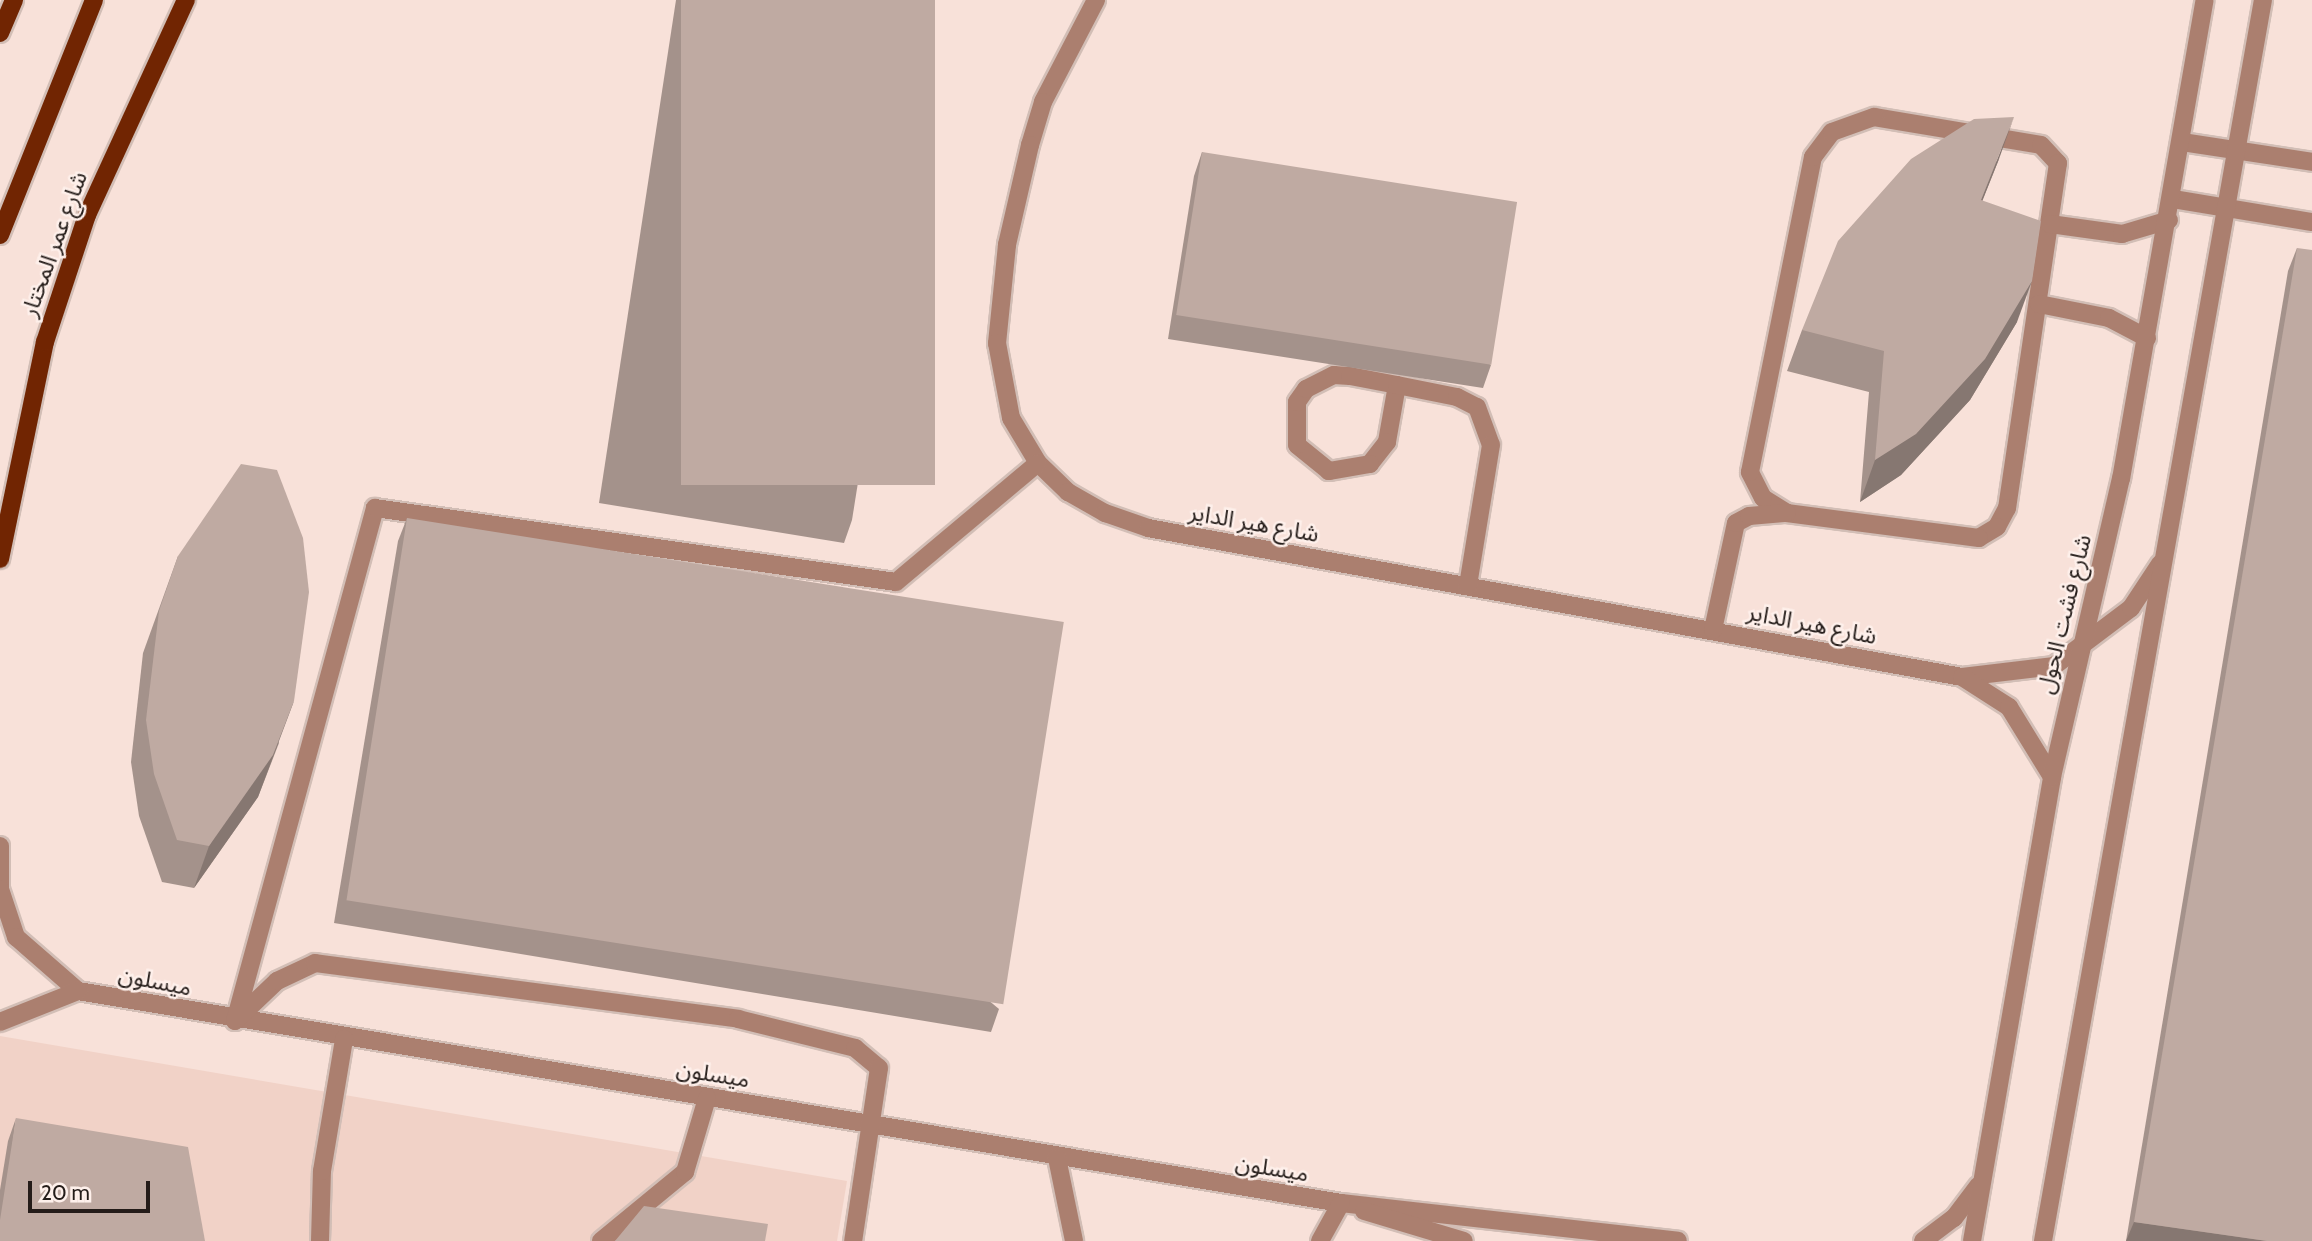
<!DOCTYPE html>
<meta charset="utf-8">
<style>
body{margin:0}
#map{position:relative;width:2312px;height:1241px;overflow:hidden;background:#f8e1d9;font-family:Cabin,"Noto Sans Arabic",sans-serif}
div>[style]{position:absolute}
.built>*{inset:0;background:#f1d2c7}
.roads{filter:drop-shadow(2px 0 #d2beb6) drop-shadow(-2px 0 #d2beb6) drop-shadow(0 2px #d2beb6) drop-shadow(0 -2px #d2beb6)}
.minor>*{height:18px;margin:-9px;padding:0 9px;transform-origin:9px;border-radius:9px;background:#ab7f6f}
.major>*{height:18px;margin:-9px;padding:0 9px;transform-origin:9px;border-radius:9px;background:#712502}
.wall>*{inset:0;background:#a4928b}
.shaded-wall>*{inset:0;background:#867771}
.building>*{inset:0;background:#bfaaa2;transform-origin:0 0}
span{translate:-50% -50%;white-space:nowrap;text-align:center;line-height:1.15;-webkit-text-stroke:5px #fef0eb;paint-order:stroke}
.street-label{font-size:23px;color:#241c19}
.scale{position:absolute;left:28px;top:1181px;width:122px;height:32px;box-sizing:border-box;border:4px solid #241c19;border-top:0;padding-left:9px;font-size:21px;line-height:24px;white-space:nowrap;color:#241c19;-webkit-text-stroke:5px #fef0eb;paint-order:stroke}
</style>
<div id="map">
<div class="built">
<div style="clip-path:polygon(0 1036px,847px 1181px,837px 1241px,0 1241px)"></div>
</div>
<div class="roads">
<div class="minor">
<div style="left:1096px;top:0;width:115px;rotate:117.5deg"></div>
<div style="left:1043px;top:102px;width:45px;rotate:106.8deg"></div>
<div style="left:1030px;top:145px;width:103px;rotate:103deg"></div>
<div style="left:1007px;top:245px;width:99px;rotate:95.8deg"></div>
<div style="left:997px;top:343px;width:76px;rotate:79.4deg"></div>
<div style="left:1011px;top:418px;width:52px;rotate:59deg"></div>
<div style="left:1038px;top:463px;width:42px;rotate:44deg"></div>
<div style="left:1068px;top:492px;width:43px;rotate:29.6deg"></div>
<div style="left:1105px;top:513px;width:46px;rotate:19.2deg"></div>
<div style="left:1148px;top:528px;width:828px;rotate:10.37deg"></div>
<div style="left:1962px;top:677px;width:93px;rotate:-6.8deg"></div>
<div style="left:2054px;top:666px;width:96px;rotate:-37deg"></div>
<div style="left:2131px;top:608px;width:53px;rotate:-56.6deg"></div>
<div style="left:1874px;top:117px;width:169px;rotate:9.5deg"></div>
<div style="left:2041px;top:145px;width:25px;rotate:47deg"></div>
<div style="left:2058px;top:163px;width:349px;rotate:98.4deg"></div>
<div style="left:2007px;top:508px;width:21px;rotate:118deg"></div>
<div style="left:1997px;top:527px;width:21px;rotate:149deg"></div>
<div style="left:1979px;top:538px;width:194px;rotate:-172.6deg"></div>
<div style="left:1787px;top:513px;width:28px;rotate:-148deg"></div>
<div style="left:1763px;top:498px;width:29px;rotate:-117deg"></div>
<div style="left:1750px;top:472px;width:321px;rotate:-78.7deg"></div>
<div style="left:1813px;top:157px;width:31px;rotate:-53deg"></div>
<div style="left:1832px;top:132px;width:45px;rotate:-19.7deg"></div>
<div style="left:2182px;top:142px;width:132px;rotate:8.7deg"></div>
<div style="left:2173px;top:199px;width:141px;rotate:9.4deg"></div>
<div style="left:2050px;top:224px;width:73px;rotate:7.9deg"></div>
<div style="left:2122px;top:234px;width:49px;rotate:-16.6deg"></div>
<div style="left:2039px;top:304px;width:71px;rotate:11.3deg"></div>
<div style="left:2109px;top:318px;width:43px;rotate:27.8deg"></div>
<div style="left:1397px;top:385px;width:58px;rotate:100deg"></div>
<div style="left:1387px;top:442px;width:28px;rotate:128deg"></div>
<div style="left:1370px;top:464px;width:42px;rotate:170.3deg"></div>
<div style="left:1329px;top:471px;width:41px;rotate:-140.9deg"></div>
<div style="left:1297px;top:445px;width:43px;rotate:-90deg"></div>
<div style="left:1297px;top:402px;width:16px;rotate:-55deg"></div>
<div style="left:1306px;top:389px;width:31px;rotate:-27deg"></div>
<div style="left:1334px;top:375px;width:16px;rotate:4deg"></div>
<div style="left:1350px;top:376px;width:48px;rotate:10.8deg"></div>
<div style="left:1397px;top:385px;width:61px;rotate:11.3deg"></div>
<div style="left:1457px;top:397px;width:22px;rotate:27deg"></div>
<div style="left:1477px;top:407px;width:40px;rotate:69.8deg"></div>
<div style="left:1491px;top:445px;width:143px;rotate:99.3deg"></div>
<div style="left:1713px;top:630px;width:109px;rotate:-77.9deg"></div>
<div style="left:1736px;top:523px;width:15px;rotate:-28deg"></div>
<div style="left:1749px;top:516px;width:38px;rotate:-5deg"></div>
<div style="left:1962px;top:677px;width:56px;rotate:32.6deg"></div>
<div style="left:2009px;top:707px;width:82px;rotate:58.4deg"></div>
<div style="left:0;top:846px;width:43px;rotate:90deg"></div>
<div style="left:0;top:889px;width:51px;rotate:71.6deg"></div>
<div style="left:16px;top:937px;width:82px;rotate:41.1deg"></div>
<div style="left:78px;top:991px;width:1281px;rotate:9.53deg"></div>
<div style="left:1341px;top:1203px;width:339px;rotate:6.4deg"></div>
<div style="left:235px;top:1021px;width:532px;rotate:-74.74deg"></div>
<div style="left:375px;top:508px;width:526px;rotate:8.08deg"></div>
<div style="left:896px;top:582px;width:185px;rotate:-40deg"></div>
<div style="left:235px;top:1021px;width:58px;rotate:-43.6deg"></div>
<div style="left:277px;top:981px;width:42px;rotate:-25.3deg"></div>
<div style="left:315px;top:963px;width:427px;rotate:7.5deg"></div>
<div style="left:738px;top:1019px;width:121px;rotate:13.9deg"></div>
<div style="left:855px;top:1048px;width:31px;rotate:40deg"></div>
<div style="left:879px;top:1068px;width:175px;rotate:98.5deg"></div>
<div style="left:0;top:1022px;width:84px;rotate:-21.7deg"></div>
<div style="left:1057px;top:1158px;width:85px;rotate:78.4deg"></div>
<div style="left:1364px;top:1211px;width:104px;rotate:16.7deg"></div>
<div style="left:320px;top:1241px;width:70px;rotate:-88.4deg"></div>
<div style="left:322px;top:1171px;width:134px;rotate:-80.5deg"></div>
<div style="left:601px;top:1241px;width:109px;rotate:-39.4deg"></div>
<div style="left:685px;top:1172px;width:77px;rotate:-73.4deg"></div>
<div style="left:1320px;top:1241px;width:43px;rotate:-61.1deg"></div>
<div style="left:1923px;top:1241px;width:39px;rotate:-37deg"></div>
<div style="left:1954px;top:1218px;width:41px;rotate:-52.9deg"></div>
<div style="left:1972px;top:1241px;width:471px;rotate:-80.2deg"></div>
<div style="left:2052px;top:777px;width:306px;rotate:-77deg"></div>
<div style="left:2121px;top:479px;width:486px;rotate:-80.1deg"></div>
<div style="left:2043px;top:1241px;width:1260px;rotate:-79.95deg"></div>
</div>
<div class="major">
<div style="left:0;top:33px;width:36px;rotate:-67deg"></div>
<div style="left:0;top:235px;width:253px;rotate:-68.2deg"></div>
<div style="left:0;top:559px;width:222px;rotate:-78.3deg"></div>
<div style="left:45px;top:342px;width:134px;rotate:-71.7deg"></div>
<div style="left:87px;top:215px;width:237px;rotate:-65.3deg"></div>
</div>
</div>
<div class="wall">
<div style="clip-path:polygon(676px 0,935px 0,852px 520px,844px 543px,599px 503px)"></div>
<div style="clip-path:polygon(1202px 152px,1491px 365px,1483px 388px,1168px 339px,1194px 176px)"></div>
<div style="clip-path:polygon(1999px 159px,1982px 201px,2017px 322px,1970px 400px,1901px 475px,1860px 502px,1869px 392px,1787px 371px,1802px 330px)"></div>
<div style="clip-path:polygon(2297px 248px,2312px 1241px,2126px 1241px,2288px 271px)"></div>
<div style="clip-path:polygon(407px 518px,999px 1009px,991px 1032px,334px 923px,398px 541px)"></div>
<div style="clip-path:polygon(178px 556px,279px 743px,258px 797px,194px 888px,162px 882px,139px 816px,131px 762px,143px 653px)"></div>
<div style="clip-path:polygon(16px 1118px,0 1241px,0 1190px,8px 1141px)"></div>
</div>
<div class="shaded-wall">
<div style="clip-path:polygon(2014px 117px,1999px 159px,1966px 242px,1981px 200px)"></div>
<div style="clip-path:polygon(2032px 281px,2017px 322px,1970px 400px,1901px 475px,1860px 502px,1875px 460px)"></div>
<div style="clip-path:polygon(294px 701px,258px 797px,194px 888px,209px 846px)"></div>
<div style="clip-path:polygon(2134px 1222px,2267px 1241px,2126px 1241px)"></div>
</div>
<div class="building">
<div style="left:681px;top:0;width:254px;height:485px"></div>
<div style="clip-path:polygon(2014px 117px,1981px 200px,2041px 221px,2032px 281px,1985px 359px,1916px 434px,1875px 460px,1884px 351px,1802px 330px,1838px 241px,1911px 159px,1974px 119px)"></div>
<div style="left:1202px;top:152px;width:319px;height:165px;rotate:9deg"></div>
<div style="clip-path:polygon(2297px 248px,2312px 250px,2312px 1241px,2267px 1241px,2134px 1222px)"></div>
<div style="clip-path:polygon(241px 464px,277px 470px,303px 538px,309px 592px,294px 701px,273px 755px,209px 846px,177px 840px,154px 774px,146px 720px,159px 611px,178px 556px)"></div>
<div style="left:407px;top:518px;width:665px;height:387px;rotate:9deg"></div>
<div style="clip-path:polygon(16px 1118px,188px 1147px,205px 1241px,0 1241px,0 1220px)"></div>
<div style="clip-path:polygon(644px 1206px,768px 1224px,765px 1241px,615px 1241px)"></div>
</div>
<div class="street-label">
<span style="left:54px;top:244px;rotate:-70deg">شارع عمر المختار</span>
<span style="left:1254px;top:523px;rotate:10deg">شارع هير الداير</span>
<span style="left:2064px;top:614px;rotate:-76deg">شارع فشت الحول</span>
<span style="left:1812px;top:624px;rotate:11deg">شارع هير الداير</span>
<span style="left:155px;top:981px;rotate:11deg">ميسلون</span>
<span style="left:713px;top:1074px;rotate:9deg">ميسلون</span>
<span style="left:1272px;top:1168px;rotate:9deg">ميسلون</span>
</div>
<div class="scale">20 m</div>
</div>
